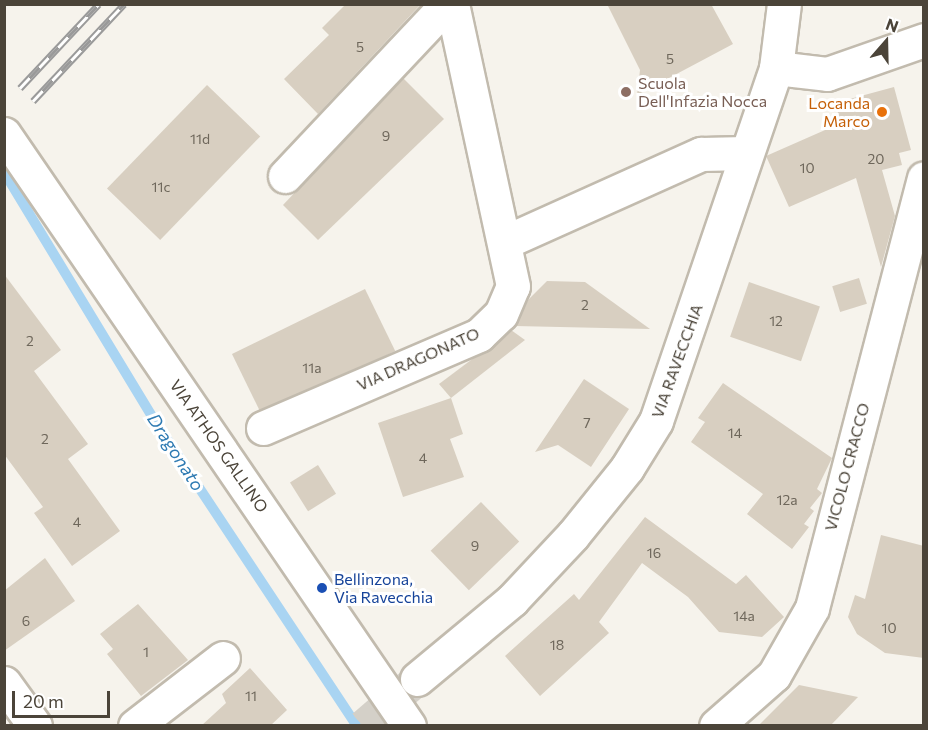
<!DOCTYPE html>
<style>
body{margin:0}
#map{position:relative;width:928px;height:730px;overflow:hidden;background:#f6f3ec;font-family:Commissioner,sans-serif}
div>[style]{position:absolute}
.stream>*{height:10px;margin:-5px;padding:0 5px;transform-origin:5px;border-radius:5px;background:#a9d4f2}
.building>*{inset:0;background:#d8cfc1;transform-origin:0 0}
.minor-tunnel>*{height:33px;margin-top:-16.5px;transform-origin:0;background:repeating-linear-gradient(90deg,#d4d0c8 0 33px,transparent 0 49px)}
.roads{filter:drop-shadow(2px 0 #c2bbae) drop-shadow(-2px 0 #c2bbae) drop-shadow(0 2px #c2bbae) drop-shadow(0 -2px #c2bbae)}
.minor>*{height:33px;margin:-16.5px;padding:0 16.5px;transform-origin:16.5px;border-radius:16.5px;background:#fff}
.rail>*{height:7px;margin-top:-3.5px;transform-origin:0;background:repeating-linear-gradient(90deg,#fff 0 14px,#9a9a9a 0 28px);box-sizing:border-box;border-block:2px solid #9a9a9a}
.dots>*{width:16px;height:16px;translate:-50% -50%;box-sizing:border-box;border:3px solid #fff;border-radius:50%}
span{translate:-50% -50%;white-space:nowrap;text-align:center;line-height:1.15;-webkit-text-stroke:6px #fff;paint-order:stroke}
.number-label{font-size:14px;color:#6e675b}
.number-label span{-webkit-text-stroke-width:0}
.education-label{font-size:16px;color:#785e54}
.left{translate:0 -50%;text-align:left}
.food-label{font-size:16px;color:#c56008}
.right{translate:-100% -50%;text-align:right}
.street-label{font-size:16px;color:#4b4439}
.transit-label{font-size:16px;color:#164399}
.water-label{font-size:18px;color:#2e7ab2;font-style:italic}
.frame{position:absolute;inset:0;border:6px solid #4b4439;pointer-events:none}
.north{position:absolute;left:856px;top:12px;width:60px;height:60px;-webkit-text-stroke:4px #fff;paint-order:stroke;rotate:20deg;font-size:16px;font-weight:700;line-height:24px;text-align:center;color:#4b4439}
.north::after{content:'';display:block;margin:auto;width:21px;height:27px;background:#4b4439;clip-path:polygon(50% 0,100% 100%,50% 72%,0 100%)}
.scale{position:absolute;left:12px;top:691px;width:98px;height:27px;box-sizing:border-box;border:3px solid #4b4439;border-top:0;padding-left:8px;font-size:18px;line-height:21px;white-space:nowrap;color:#4b4439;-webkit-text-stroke:4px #fff;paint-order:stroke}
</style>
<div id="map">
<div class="stream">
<div style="left:4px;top:172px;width:284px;rotate:58.8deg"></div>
<div style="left:151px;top:415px;width:373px;rotate:56.5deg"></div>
</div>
<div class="building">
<div style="clip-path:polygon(346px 4px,421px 4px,318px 114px,284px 79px,329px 35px,322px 28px)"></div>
<div style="clip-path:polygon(607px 4px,711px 4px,733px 44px,637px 95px,640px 70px)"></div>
<div style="clip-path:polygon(403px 78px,444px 119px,318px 240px,283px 205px)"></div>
<div style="left:207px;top:85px;width:74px;height:144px;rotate:44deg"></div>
<div style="clip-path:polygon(894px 87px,911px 150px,899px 153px,902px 165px,882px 170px,895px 216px,881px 267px,856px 178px,789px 207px,766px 156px,841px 123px,835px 103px)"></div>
<div style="clip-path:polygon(4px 274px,61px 350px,34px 371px,88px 444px,68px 459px,120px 531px,72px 566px,34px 513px,43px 507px,4px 454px)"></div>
<div style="left:859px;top:278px;width:27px;height:28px;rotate:73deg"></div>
<div style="clip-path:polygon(547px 281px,585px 282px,650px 329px,515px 326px,528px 300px)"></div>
<div style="left:749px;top:282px;width:75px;height:58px;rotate:19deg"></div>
<div style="left:365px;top:289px;width:69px;height:148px;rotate:64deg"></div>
<div style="clip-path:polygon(511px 330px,525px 340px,451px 398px,439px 384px)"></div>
<div style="clip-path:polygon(584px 379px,629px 409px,591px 467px,558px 445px,535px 452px)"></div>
<div style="clip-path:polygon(723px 383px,832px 458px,817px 489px,822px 493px,810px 508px,814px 511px,804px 524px,809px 527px,792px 549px,747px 514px,763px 494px,691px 442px,705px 422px,698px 418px)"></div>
<div style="clip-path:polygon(451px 398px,463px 434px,450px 439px,464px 477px,403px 497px,378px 423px)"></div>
<div style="left:318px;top:465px;width:34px;height:33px;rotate:58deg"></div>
<div style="left:481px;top:502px;width:55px;height:70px;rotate:46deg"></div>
<div style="clip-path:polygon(645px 517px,736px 584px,746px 575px,784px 617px,762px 637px,719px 632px,688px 597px,642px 563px,599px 622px,609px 633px,540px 696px,505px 656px,574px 594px,579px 600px)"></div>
<div style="clip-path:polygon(881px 535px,924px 546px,924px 658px,885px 653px,857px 634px,848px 617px,855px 595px,865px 599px)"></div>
<div style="clip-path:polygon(45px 558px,75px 601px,4px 651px,4px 591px)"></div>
<div style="clip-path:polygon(138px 604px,188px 660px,141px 696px,107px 654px,113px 649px,100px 634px)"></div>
<div style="clip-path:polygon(250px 668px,287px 710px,270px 726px,201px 726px,226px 703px,222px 694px)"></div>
<div style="clip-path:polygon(799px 685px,858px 697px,830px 726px,758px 726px)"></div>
</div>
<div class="minor-tunnel">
<div style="left:363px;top:726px;width:67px;rotate:-40.8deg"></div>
</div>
<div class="roads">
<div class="minor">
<div style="left:776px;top:68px;width:51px;rotate:6.7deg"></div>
<div style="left:827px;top:74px;width:103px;rotate:-19.3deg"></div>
<div style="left:4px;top:134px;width:717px;rotate:55.62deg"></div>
<div style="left:285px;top:176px;width:236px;rotate:-46.7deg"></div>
<div style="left:505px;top:242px;width:215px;rotate:-24.2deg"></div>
<div style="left:701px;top:154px;width:45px;rotate:-1.3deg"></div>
<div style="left:263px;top:428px;width:235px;rotate:-23.3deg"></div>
<div style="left:479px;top:335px;width:30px;rotate:-44deg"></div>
<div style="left:501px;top:314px;width:30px;rotate:-67deg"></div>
<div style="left:513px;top:286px;width:289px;rotate:-102.2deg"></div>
<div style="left:417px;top:679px;width:124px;rotate:-39.7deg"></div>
<div style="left:512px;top:600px;width:89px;rotate:-46.8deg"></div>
<div style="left:573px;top:535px;width:86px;rotate:-51.1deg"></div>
<div style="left:627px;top:468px;width:55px;rotate:-58.3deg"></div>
<div style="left:656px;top:421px;width:373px;rotate:-71.2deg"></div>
<div style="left:776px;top:68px;width:64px;rotate:-82.9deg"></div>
<div style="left:4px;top:683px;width:53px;rotate:54.2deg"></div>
<div style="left:135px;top:726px;width:111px;rotate:-37.7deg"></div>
<div style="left:716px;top:726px;width:77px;rotate:-41.3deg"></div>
<div style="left:774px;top:675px;width:77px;rotate:-60.4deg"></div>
<div style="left:812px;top:608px;width:444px;rotate:-75.4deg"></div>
</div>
</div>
<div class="rail">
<div style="left:20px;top:88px;width:115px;rotate:-46.8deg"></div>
<div style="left:33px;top:101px;width:133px;rotate:-46.8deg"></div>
</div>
<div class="dots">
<div style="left:626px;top:92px;background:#8d6e63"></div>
<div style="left:882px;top:112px;background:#e8710a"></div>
<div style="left:322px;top:588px;background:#1a4fb4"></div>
</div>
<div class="number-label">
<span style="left:360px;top:47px">5</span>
<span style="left:670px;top:59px">5</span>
<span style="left:386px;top:136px">9</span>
<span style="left:200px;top:139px">11d</span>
<span style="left:876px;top:159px">20</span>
<span style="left:807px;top:168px">10</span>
<span style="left:161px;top:187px">11c</span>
<span style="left:585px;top:305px">2</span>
<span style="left:776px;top:321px">12</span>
<span style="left:30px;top:341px">2</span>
<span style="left:312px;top:368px">11a</span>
<span style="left:587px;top:423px">7</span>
<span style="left:735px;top:433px">14</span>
<span style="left:45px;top:439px">2</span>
<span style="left:423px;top:458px">4</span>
<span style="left:787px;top:500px">12a</span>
<span style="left:77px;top:522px">4</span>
<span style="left:475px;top:546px">9</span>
<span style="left:654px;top:553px">16</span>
<span style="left:744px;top:616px">14a</span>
<span style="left:26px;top:621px">6</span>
<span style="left:889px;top:628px">10</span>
<span style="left:557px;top:645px">18</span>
<span style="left:146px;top:652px">1</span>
<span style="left:251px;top:696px">11</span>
</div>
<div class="education-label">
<span class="left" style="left:638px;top:92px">Scuola<br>Dell'Infazia Nocca</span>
</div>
<div class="food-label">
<span class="right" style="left:870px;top:112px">Locanda<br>Marco</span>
</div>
<div class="street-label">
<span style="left:418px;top:359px;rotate:-24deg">VIA DRAGONATO</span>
<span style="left:677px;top:361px;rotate:-70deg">VIA RAVECCHIA</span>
<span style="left:219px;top:446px;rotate:55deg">VIA ATHOS GALLINO</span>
<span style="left:847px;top:467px;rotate:-75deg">VICOLO CRACCO</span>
</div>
<div class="transit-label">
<span class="left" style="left:334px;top:588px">Bellinzona,<br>Via Ravecchia</span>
</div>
<div class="water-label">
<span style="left:176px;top:452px;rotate:57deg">Dragonato</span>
</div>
<div class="frame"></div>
<div class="north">N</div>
<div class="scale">20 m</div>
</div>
